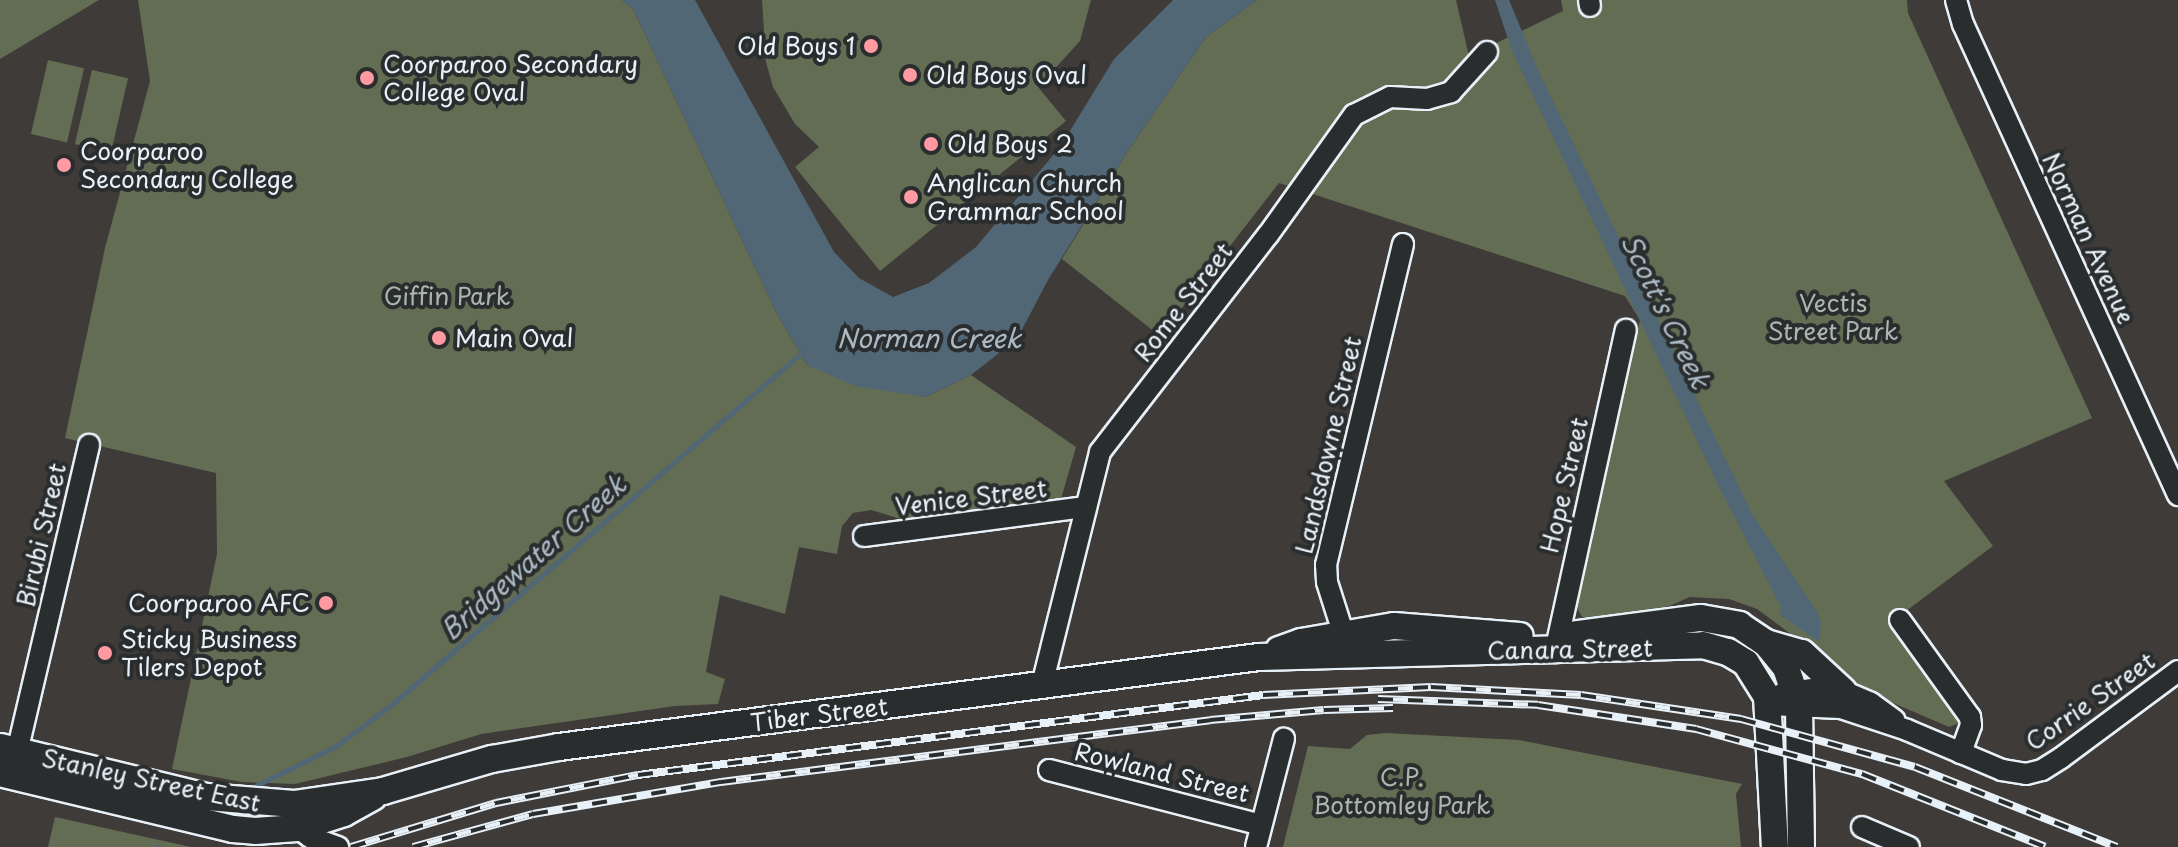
<!DOCTYPE html>
<style>
body{margin:0}
#map{position:relative;width:2178px;height:847px;overflow:hidden;background:#3e3b39;font-family:"Playpen Sans",sans-serif}
div>[style]{position:absolute}
.green>*{inset:0;background:#636d53;transform-origin:0 0}
.water>*{inset:0;background:#516775}
.stream>*{height:5px;margin:-2.5px;padding:0 2.5px;transform-origin:2.5px;border-radius:2.5px;background:#516775}
.roads{filter:drop-shadow(2px 0 #e8f1f8) drop-shadow(-2px 0 #e8f1f8) drop-shadow(0 2px #e8f1f8) drop-shadow(0 -2px #e8f1f8)}
.minor>*{height:20px;margin:-10px;padding:0 10px;transform-origin:10px;border-radius:10px;background:#2a2d2e}
.major>*{height:26px;margin:-13px;padding:0 13px;transform-origin:13px;border-radius:13px;background:#2a2d2e}
.rail>*{height:8px;margin-top:-4px;transform-origin:0;background:repeating-linear-gradient(90deg,#2a2d2e 0 15px,#e8f1f8 0 30px);box-sizing:border-box;border-block:2px solid #e8f1f8}
.dots>*{width:22px;height:22px;translate:-50% -50%;box-sizing:border-box;border:4px solid #2a2d2e;border-radius:50%}
span{translate:-50% -50%;white-space:nowrap;text-align:center;line-height:1.15;-webkit-text-stroke:8px #2a2d2e;paint-order:stroke}
.poi-label{font-size:24px;color:#e8f1f8}
.right{translate:-100% -50%;text-align:right}
.left{translate:0 -50%;text-align:left}
.street-label{font-size:24px;color:#e8f1f8}
.park-label{font-size:24px;color:#acb6ae}
.water-label{font-size:26px;color:#acbac4;font-style:italic}
</style>
<div id="map">
<div class="green">
<div style="clip-path:polygon(0 0,99px 0,0 59px)"></div>
<div style="clip-path:polygon(138px 0,622px 0,633px 9px,776px 312px,807px 365px,925px 397px,971px 375px,1076px 447px,1061px 499px,901px 519px,871px 510px,853px 513px,842px 526px,837px 554px,799px 547px,785px 614px,720px 595px,706px 672px,725px 679px,718px 704px,675px 706px,481px 734px,407px 757px,295px 784px,242px 782px,172px 769px,217px 554px,216px 473px,65px 438px,105px 248px,150px 81px)"></div>
<div style="clip-path:polygon(762px 0,1091px 0,1080px 41px,1038px 87px,1066px 121px,880px 271px,795px 167px,819px 147px,795px 124px,773px 87px,766px 62px)"></div>
<div style="clip-path:polygon(1257px 0,1456px 0,1469px 56px,1563px 11px,1561px 0,1907px 0,1908px 13px,2092px 418px,1944px 481px,1993px 546px,1890px 623px,1958px 713px,1959px 723px,1949px 727px,1870px 693px,1757px 609px,1729px 599px,1690px 597px,1669px 606px,1595px 620px,1582px 617px,1576px 606px,1640px 320px,1625px 296px,1279px 183px,1160px 336px,1062px 259px,1129px 149px,1206px 37px)"></div>
<div style="left:48px;top:60px;width:37px;height:76px;rotate:13deg"></div>
<div style="left:92px;top:70px;width:37px;height:76px;rotate:13deg"></div>
<div style="clip-path:polygon(1386px 733px,1519px 740px,1742px 784px,1736px 794px,1741px 847px,1283px 847px,1308px 746px,1350px 749px,1367px 735px)"></div>
<div style="clip-path:polygon(55px 817px,191px 847px,48px 847px)"></div>
</div>
<div class="water">
<div style="clip-path:polygon(622px 0,695px 0,834px 252px,859px 278px,893px 297px,929px 283px,976px 247px,1060px 147px,1114px 59px,1173px 0,1257px 0,1206px 37px,1129px 149px,1048px 280px,1017px 339px,971px 375px,925px 397px,855px 386px,807px 365px,776px 312px,633px 9px)"></div>
<div style="clip-path:polygon(1495px 0,1509px 0,1538px 70px,1751px 512px,1817px 612px,1821px 623px,1819px 642px,1780px 615px,1781px 607px,1719px 487px,1512px 51px)"></div>
</div>
<div class="stream">
<div style="left:257px;top:785px;width:88px;rotate:-26.3deg"></div>
<div style="left:336px;top:746px;width:69px;rotate:-36.7deg"></div>
<div style="left:391px;top:705px;width:547px;rotate:-40.62deg"></div>
<div style="left:157px;top:847px;width:1px"></div>
</div>
<div class="roads">
<div class="minor">
<div style="left:1589px;top:0;width:6px;rotate:81deg"></div>
<div style="left:1956px;top:0;width:25px;rotate:74deg"></div>
<div style="left:1963px;top:24px;width:518px;rotate:65.46deg"></div>
<div style="left:864px;top:536px;width:223px;rotate:-7.5deg"></div>
<div style="left:1900px;top:620px;width:120px;rotate:54.2deg"></div>
<div style="left:1970px;top:717px;width:8px;rotate:83deg"></div>
<div style="left:1971px;top:725px;width:30px;rotate:110deg"></div>
<div style="left:1348px;top:648px;width:69px;rotate:-107.7deg"></div>
<div style="left:1327px;top:582px;width:17px;rotate:-93deg"></div>
<div style="left:1326px;top:565px;width:330px;rotate:-76.5deg"></div>
<div style="left:1555px;top:652px;width:330px;rotate:-77.6deg"></div>
<div style="left:1042px;top:685px;width:240px;rotate:-76deg"></div>
<div style="left:1100px;top:452px;width:274px;rotate:-52.3deg"></div>
<div style="left:1268px;top:235px;width:148px;rotate:-54.4deg"></div>
<div style="left:1354px;top:115px;width:40px;rotate:-26.6deg"></div>
<div style="left:1390px;top:97px;width:37px;rotate:3deg"></div>
<div style="left:1427px;top:99px;width:25px;rotate:-16deg"></div>
<div style="left:1451px;top:92px;width:54px;rotate:-48deg"></div>
<div style="left:1783px;top:693px;width:37px;rotate:-8deg"></div>
<div style="left:1820px;top:688px;width:23px;rotate:7deg"></div>
<div style="left:1843px;top:691px;width:30px;rotate:23deg"></div>
<div style="left:1871px;top:703px;width:29px;rotate:36deg"></div>
<div style="left:1768px;top:705px;width:73px;rotate:2.4deg"></div>
<div style="left:1841px;top:708px;width:70px;rotate:18.4deg"></div>
<div style="left:1907px;top:730px;width:103px;rotate:22.8deg"></div>
<div style="left:2002px;top:770px;width:24px;rotate:9deg"></div>
<div style="left:2026px;top:774px;width:16px;rotate:-14deg"></div>
<div style="left:2042px;top:770px;width:22px;rotate:-32deg"></div>
<div style="left:2061px;top:758px;width:146px;rotate:-36.6deg"></div>
<div style="left:14px;top:765px;width:329px;rotate:-76.8deg"></div>
<div style="left:1049px;top:770px;width:219px;rotate:14.5deg"></div>
<div style="left:291px;top:823px;width:24px;rotate:36deg"></div>
<div style="left:310px;top:837px;width:30px;rotate:20deg"></div>
<div style="left:1862px;top:827px;width:51px;rotate:23.1deg"></div>
<div style="left:1256px;top:847px;width:112px;rotate:-75.5deg"></div>
</div>
<div class="major">
<div style="left:1571px;top:635px;width:131px;rotate:-7.5deg"></div>
<div style="left:1701px;top:618px;width:39px;rotate:10deg"></div>
<div style="left:1739px;top:625px;width:32px;rotate:34deg"></div>
<div style="left:1766px;top:643px;width:32px;rotate:51deg"></div>
<div style="left:1786px;top:668px;width:39px;rotate:71deg"></div>
<div style="left:1799px;top:705px;width:142px;rotate:89.2deg"></div>
<div style="left:1766px;top:643px;width:37px;rotate:16deg"></div>
<div style="left:1802px;top:653px;width:56px;rotate:42.8deg"></div>
<div style="left:1279px;top:650px;width:23px;rotate:-20deg"></div>
<div style="left:1301px;top:642px;width:94px;rotate:-9.8deg"></div>
<div style="left:1394px;top:626px;width:126px;rotate:4.5deg"></div>
<div style="left:0;top:747px;width:213px;rotate:13.6deg"></div>
<div style="left:207px;top:797px;width:87px;rotate:4.6deg"></div>
<div style="left:294px;top:804px;width:90px;rotate:-8.3deg"></div>
<div style="left:383px;top:791px;width:114px;rotate:-16.4deg"></div>
<div style="left:492px;top:759px;width:68px;rotate:-10.2deg"></div>
<div style="left:559px;top:747px;width:706px;rotate:-7.33deg"></div>
<div style="left:1259px;top:657px;width:444px;rotate:-1.5deg"></div>
<div style="left:1703px;top:645px;width:26px;rotate:16deg"></div>
<div style="left:1728px;top:652px;width:21px;rotate:31deg"></div>
<div style="left:1746px;top:663px;width:39px;rotate:58deg"></div>
<div style="left:1767px;top:696px;width:151px;rotate:87deg"></div>
<div style="left:0;top:773px;width:240px;rotate:13.5deg"></div>
<div style="left:233px;top:829px;width:22px;rotate:5deg"></div>
<div style="left:255px;top:831px;width:42px;rotate:-4.1deg"></div>
<div style="left:297px;top:828px;width:49px;rotate:-17.7deg"></div>
<div style="left:344px;top:813px;width:33px;rotate:-29deg"></div>
</div>
</div>
<div class="rail">
<div style="left:1378px;top:699px;width:160px;rotate:2.1deg"></div>
<div style="left:1538px;top:705px;width:160px;rotate:8.6deg"></div>
<div style="left:1696px;top:729px;width:172px;rotate:15.2deg"></div>
<div style="left:1862px;top:774px;width:197px;rotate:21.7deg"></div>
<div style="left:351px;top:847px;width:152px;rotate:-16.9deg"></div>
<div style="left:496px;top:803px;width:145px;rotate:-11.2deg"></div>
<div style="left:638px;top:775px;width:630px;rotate:-7.29deg"></div>
<div style="left:1263px;top:695px;width:168px;rotate:-2.7deg"></div>
<div style="left:1431px;top:687px;width:150px;rotate:3.1deg"></div>
<div style="left:1581px;top:695px;width:162px;rotate:8.5deg"></div>
<div style="left:1741px;top:719px;width:180px;rotate:15.4deg"></div>
<div style="left:1915px;top:767px;width:217px;rotate:21.6deg"></div>
<div style="left:413px;top:847px;width:124px;rotate:-15.4deg"></div>
<div style="left:533px;top:814px;width:191px;rotate:-9.7deg"></div>
<div style="left:721px;top:782px;width:493px;rotate:-7.2deg"></div>
<div style="left:1210px;top:720px;width:114px;rotate:-5deg"></div>
<div style="left:1324px;top:710px;width:69px;rotate:-1.7deg"></div>
</div>
<div class="dots">
<div style="left:871px;top:46px;background:#ff9aa2"></div>
<div style="left:910px;top:75px;background:#ff9aa2"></div>
<div style="left:367px;top:78px;background:#ff9aa2"></div>
<div style="left:931px;top:144px;background:#ff9aa2"></div>
<div style="left:64px;top:165px;background:#ff9aa2"></div>
<div style="left:911px;top:197px;background:#ff9aa2"></div>
<div style="left:439px;top:338px;background:#ff9aa2"></div>
<div style="left:326px;top:603px;background:#ff9aa2"></div>
<div style="left:105px;top:653px;background:#ff9aa2"></div>
</div>
<div class="poi-label">
<span class="right" style="left:855px;top:46px">Old Boys 1</span>
<span class="left" style="left:383px;top:78px">Coorparoo Secondary<br>College Oval</span>
<span class="left" style="left:926px;top:75px">Old Boys Oval</span>
<span class="left" style="left:947px;top:144px">Old Boys 2</span>
<span class="left" style="left:80px;top:165px">Coorparoo<br>Secondary College</span>
<span class="left" style="left:927px;top:197px">Anglican Church<br>Grammar School</span>
<span class="left" style="left:455px;top:338px">Main Oval</span>
<span class="right" style="left:310px;top:603px">Coorparoo AFC</span>
<span class="left" style="left:121px;top:653px">Sticky Business<br>Tilers Depot</span>
</div>
<div class="street-label">
<span style="left:2089px;top:238px;rotate:65deg">Norman Avenue</span>
<span style="left:1183px;top:302px;rotate:-52deg">Rome Street</span>
<span style="left:1328px;top:445px;rotate:-77deg">Landsdowne Street</span>
<span style="left:1564px;top:485px;rotate:-77deg">Hope Street</span>
<span style="left:971px;top:497px;rotate:-7deg">Venice Street</span>
<span style="left:41px;top:535px;rotate:-77deg">Birubi Street</span>
<span style="left:1570px;top:649px;rotate:-1deg">Canara Street</span>
<span style="left:2090px;top:701px;rotate:-35deg">Corrie Street</span>
<span style="left:819px;top:714px;rotate:-7deg">Tiber Street</span>
<span style="left:1162px;top:772px;rotate:14deg">Rowland Street</span>
<span style="left:151px;top:780px;rotate:12deg">Stanley Street East</span>
</div>
<div class="park-label">
<span style="left:447px;top:296px">Giffin Park</span>
<span style="left:1833px;top:317px">Vectis<br>Street Park</span>
<span style="left:1402px;top:791px">C.P.<br>Bottomley Park</span>
</div>
<div class="water-label">
<span style="left:1666px;top:311px;rotate:64deg">Scott's Creek</span>
<span style="left:929px;top:338px">Norman Creek</span>
<span style="left:533px;top:557px;rotate:-41deg">Bridgewater Creek</span>
</div>
</div>
